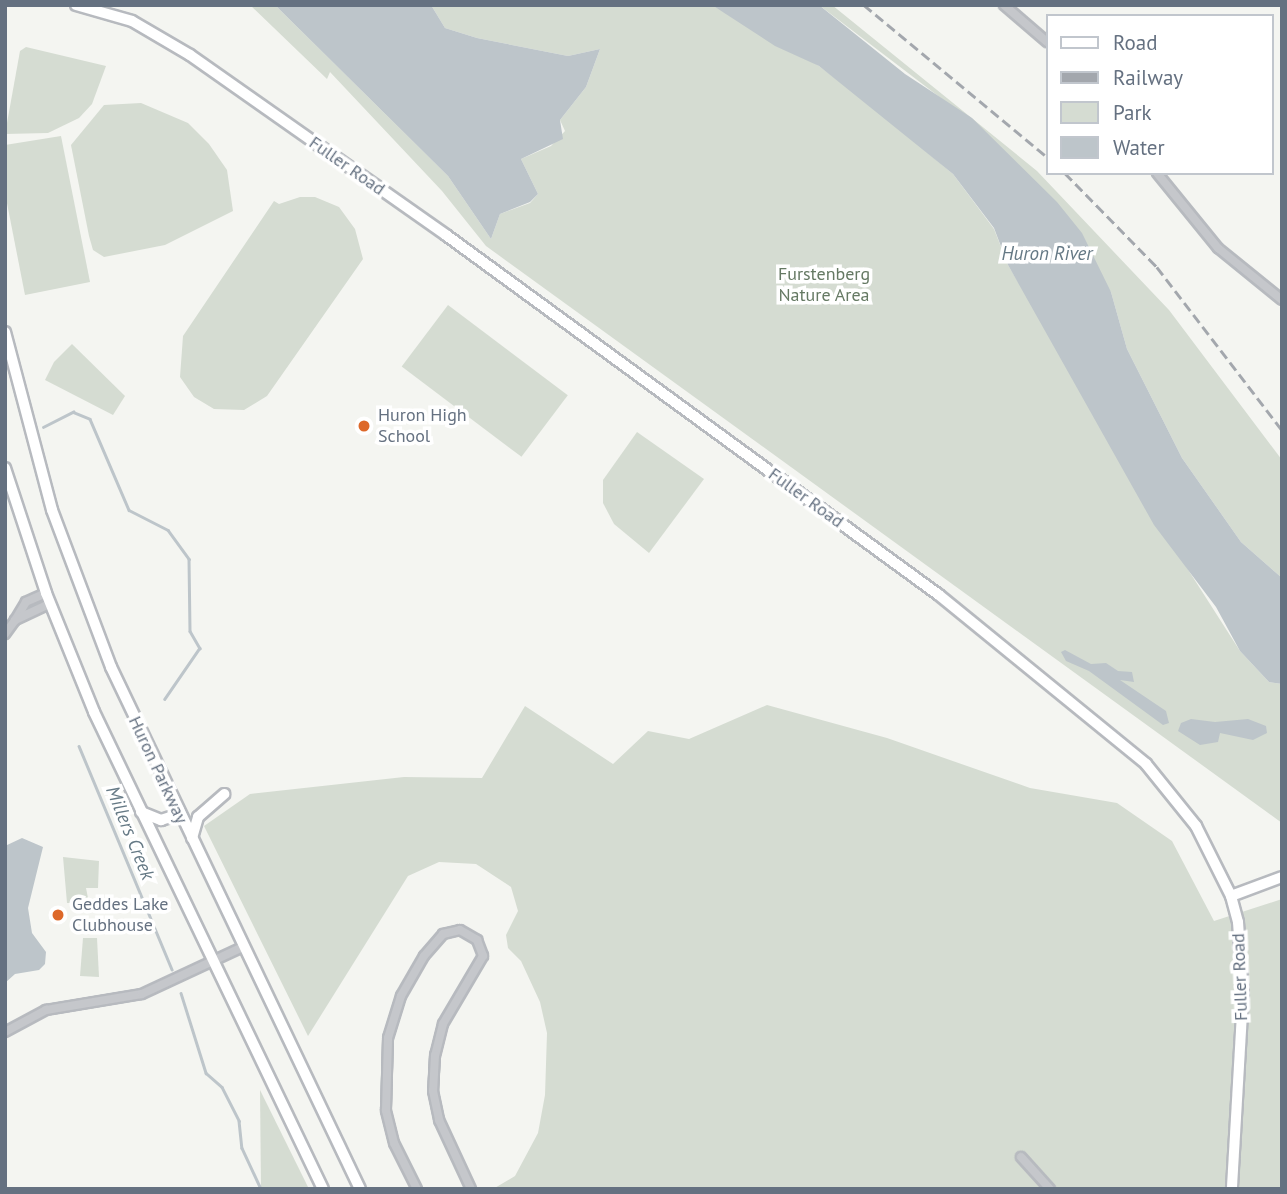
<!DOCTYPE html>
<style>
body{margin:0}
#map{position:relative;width:1287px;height:1194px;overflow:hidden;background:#f4f5f1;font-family:"PT Sans",sans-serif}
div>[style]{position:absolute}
.green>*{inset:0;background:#d5dcd2;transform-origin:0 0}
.water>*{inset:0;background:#bdc5ca}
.stream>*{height:2.5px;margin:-1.25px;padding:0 1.25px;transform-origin:1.25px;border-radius:1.25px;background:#bdc5ca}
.roads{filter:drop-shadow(2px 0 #b7babf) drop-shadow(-2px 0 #b7babf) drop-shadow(0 2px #b7babf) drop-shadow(0 -2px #b7babf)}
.street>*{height:8px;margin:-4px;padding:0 4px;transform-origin:4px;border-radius:4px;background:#c5c7cb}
.secondary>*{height:10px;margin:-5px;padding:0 5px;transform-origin:5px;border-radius:5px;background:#fff}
.rail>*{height:2.5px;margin-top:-1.25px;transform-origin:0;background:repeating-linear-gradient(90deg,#a3a7ad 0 10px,transparent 0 15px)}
.dots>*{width:19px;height:19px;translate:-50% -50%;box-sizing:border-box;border:4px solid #fff;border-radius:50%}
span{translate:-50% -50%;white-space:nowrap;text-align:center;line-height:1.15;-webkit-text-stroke:7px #fff;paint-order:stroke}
.street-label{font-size:18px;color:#657181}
.park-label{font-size:18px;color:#657963}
.poi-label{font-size:18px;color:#657181}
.left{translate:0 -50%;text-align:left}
.water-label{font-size:19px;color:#657985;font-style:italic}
.frame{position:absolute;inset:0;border:7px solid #657181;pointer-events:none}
.legend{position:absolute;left:1046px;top:14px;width:228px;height:161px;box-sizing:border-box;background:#fff;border:2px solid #c1c6cd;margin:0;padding:9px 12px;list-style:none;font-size:21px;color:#657181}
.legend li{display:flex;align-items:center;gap:14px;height:35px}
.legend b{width:35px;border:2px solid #c1c6cd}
</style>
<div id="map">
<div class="green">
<div style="clip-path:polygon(250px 5px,275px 5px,448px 176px,491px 239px,500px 214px,530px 203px,538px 194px,521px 159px,551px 146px,565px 131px,560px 120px,586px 87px,600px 49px,568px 56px,477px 38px,445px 28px,431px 5px,712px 5px,819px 66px,864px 100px,953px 174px,994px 229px,1008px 265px,1187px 568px,1240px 651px,1269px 682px,1282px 684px,1282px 823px,486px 246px,442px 191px,330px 72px,327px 79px)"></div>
<div style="clip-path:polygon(819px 5px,832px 5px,1037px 171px,1169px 310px,1282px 460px,1282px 578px,1241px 542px,1182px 458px,1127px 349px,1111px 292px,946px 102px)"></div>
<div style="clip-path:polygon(26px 47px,106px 66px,92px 104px,79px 118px,48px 133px,5px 134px,20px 51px)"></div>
<div style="clip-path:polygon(141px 103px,188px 123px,209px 144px,227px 170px,233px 211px,165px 245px,104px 257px,93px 250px,89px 236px,71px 145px,104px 105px)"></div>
<div style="clip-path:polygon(61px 136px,90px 282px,25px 295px,5px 193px,5px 145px)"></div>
<div style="clip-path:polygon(300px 197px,315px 197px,339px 207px,355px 229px,363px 259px,267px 396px,244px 410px,214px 409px,194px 397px,180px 377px,183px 336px,274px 201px,279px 204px)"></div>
<div style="left:448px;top:305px;width:150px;height:77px;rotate:37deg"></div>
<div style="clip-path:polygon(72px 344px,125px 396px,113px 415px,45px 380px,54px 362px)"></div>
<div style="clip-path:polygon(637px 432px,704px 479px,649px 553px,614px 524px,603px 503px,603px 480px)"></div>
<div style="clip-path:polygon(767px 705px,887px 738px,1030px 788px,1117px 803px,1172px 841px,1214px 921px,1282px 899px,1282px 1189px,493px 1189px,515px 1176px,538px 1133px,545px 1095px,547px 1033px,540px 1002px,521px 961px,508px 948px,506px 935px,518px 911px,511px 887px,476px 864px,439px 862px,408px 876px,308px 1036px,204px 826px,250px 794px,404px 777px,482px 778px,525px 706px,613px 764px,648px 731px,689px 739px)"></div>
<div style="clip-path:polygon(63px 857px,99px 861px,98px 888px,86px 888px,89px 903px,67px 903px)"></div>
<div style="clip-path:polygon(83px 938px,97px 938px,99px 977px,80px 976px)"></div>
<div style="clip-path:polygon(260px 1090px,309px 1189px,261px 1189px)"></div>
</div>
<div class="water">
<div style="clip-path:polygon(275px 5px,431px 5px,445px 28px,477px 38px,568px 56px,600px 49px,586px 87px,560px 120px,563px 139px,521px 159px,538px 194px,530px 202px,500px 214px,491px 239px,448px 176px)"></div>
<div style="clip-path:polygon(712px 5px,819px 5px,905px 74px,972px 118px,1057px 202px,1082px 233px,1111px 292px,1127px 349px,1182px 458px,1241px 542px,1282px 578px,1282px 684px,1269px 682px,1240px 651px,1216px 607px,1154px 525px,1008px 265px,994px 228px,953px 174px,819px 66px,775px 46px)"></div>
<div style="clip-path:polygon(1065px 650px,1091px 664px,1106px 663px,1118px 671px,1132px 672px,1134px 682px,1120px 680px,1166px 711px,1169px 723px,1163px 725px,1089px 671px,1066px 661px,1061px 652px)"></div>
<div style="clip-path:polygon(1191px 719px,1215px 722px,1248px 719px,1266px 726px,1267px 733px,1253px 740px,1220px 733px,1218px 742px,1200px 745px,1178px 731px,1181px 723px)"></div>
<div style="clip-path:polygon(22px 838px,43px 847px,28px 908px,32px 933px,46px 952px,45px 964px,39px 970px,15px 974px,5px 983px,5px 846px)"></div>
</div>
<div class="stream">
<div style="left:43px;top:427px;width:34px;rotate:-27deg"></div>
<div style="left:73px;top:412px;width:18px;rotate:22deg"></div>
<div style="left:90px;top:419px;width:99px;rotate:66.8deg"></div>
<div style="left:129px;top:510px;width:44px;rotate:27.1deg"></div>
<div style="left:168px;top:530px;width:36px;rotate:54deg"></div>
<div style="left:189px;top:559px;width:72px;rotate:89.2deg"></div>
<div style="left:190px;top:631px;width:20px;rotate:60deg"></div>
<div style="left:200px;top:648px;width:62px;rotate:124.5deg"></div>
<div style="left:79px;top:746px;width:242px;rotate:67.4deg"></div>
<div style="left:181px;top:993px;width:84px;rotate:72.6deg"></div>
<div style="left:206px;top:1073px;width:21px;rotate:41deg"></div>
<div style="left:222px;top:1087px;width:38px;rotate:63deg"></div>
<div style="left:239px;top:1121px;width:27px;rotate:84deg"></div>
<div style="left:242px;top:1148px;width:45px;rotate:65.1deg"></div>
</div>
<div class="roads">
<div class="street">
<div style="left:1004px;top:5px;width:57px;rotate:40.7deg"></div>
<div style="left:1157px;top:173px;width:97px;rotate:50.9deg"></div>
<div style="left:1218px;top:248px;width:82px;rotate:39.1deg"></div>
<div style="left:46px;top:593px;width:22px;rotate:156deg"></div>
<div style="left:26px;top:602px;width:21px;rotate:121deg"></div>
<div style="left:15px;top:620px;width:38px;rotate:-25deg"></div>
<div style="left:5px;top:634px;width:17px;rotate:-54deg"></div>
<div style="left:5px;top:1032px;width:47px;rotate:-28.2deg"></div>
<div style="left:46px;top:1010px;width:97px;rotate:-9.5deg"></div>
<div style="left:142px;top:994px;width:111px;rotate:-25deg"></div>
<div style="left:1021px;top:1157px;width:43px;rotate:47.8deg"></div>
<div style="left:417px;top:1189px;width:51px;rotate:-116.6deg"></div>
<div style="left:394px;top:1143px;width:34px;rotate:-104deg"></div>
<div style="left:386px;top:1110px;width:72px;rotate:-88.4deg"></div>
<div style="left:388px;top:1038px;width:44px;rotate:-72.8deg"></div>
<div style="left:401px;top:996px;width:46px;rotate:-60.1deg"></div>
<div style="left:424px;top:956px;width:29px;rotate:-49deg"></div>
<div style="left:443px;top:934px;width:17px;rotate:-13deg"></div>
<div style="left:460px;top:930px;width:20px;rotate:30deg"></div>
<div style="left:477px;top:940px;width:17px;rotate:69deg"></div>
<div style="left:483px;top:956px;width:79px;rotate:120.5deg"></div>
<div style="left:443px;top:1024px;width:32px;rotate:104deg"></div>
<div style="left:435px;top:1055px;width:36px;rotate:93deg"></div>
<div style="left:433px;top:1091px;width:30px;rotate:78deg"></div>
<div style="left:439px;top:1120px;width:76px;rotate:65.1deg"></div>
</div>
<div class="secondary">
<div style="left:76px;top:5px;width:58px;rotate:15.9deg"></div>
<div style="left:132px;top:21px;width:67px;rotate:30.4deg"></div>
<div style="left:190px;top:55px;width:313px;rotate:35.1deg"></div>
<div style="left:446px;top:235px;width:610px;rotate:36.14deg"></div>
<div style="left:939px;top:595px;width:267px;rotate:39.2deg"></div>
<div style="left:1146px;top:764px;width:80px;rotate:51.1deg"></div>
<div style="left:1196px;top:826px;width:78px;rotate:63.4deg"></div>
<div style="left:1231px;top:896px;width:27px;rotate:75deg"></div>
<div style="left:1238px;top:922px;width:74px;rotate:86.1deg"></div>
<div style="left:1243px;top:996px;width:193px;rotate:93.3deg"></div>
<div style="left:5px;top:332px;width:184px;rotate:75.2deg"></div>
<div style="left:52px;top:510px;width:168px;rotate:69.4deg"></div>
<div style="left:111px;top:667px;width:578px;rotate:64.5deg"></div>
<div style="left:5px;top:468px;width:132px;rotate:71.8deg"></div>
<div style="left:46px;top:593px;width:128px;rotate:68deg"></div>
<div style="left:94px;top:712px;width:529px;rotate:64.36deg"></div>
<div style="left:141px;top:812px;width:22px;rotate:22deg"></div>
<div style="left:161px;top:820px;width:19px;rotate:-18deg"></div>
<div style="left:192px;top:838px;width:22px;rotate:-74deg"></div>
<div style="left:198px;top:817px;width:35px;rotate:-41deg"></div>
<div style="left:1231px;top:896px;width:54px;rotate:-20.4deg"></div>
</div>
</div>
<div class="rail">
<div style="left:864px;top:5px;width:238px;rotate:39.7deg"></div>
<div style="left:1065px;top:173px;width:132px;rotate:45.6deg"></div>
<div style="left:1157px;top:267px;width:205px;rotate:52.5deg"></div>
</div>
<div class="dots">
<div style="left:364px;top:426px;background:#dd6829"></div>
<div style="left:58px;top:915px;background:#dd6829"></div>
</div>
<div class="street-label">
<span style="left:347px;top:166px;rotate:35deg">Fuller Road</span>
<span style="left:806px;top:498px;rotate:36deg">Fuller Road</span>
<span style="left:158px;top:770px;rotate:65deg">Huron Parkway</span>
<span style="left:1240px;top:977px;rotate:-92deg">Fuller Road</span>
</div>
<div class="park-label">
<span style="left:824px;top:285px">Furstenberg<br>Nature Area</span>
</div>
<div class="poi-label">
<span class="left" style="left:378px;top:426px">Huron High<br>School</span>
<span class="left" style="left:72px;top:915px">Geddes Lake<br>Clubhouse</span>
</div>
<div class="water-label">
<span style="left:1047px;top:254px">Huron River</span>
<span style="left:130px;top:833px;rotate:68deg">Millers Creek</span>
</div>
<div class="frame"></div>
<ul class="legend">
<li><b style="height:9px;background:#fff"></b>Road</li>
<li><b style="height:9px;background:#a3a7ad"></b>Railway</li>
<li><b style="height:19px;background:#d5dcd2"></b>Park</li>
<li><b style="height:19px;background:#bdc5ca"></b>Water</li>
</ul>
</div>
